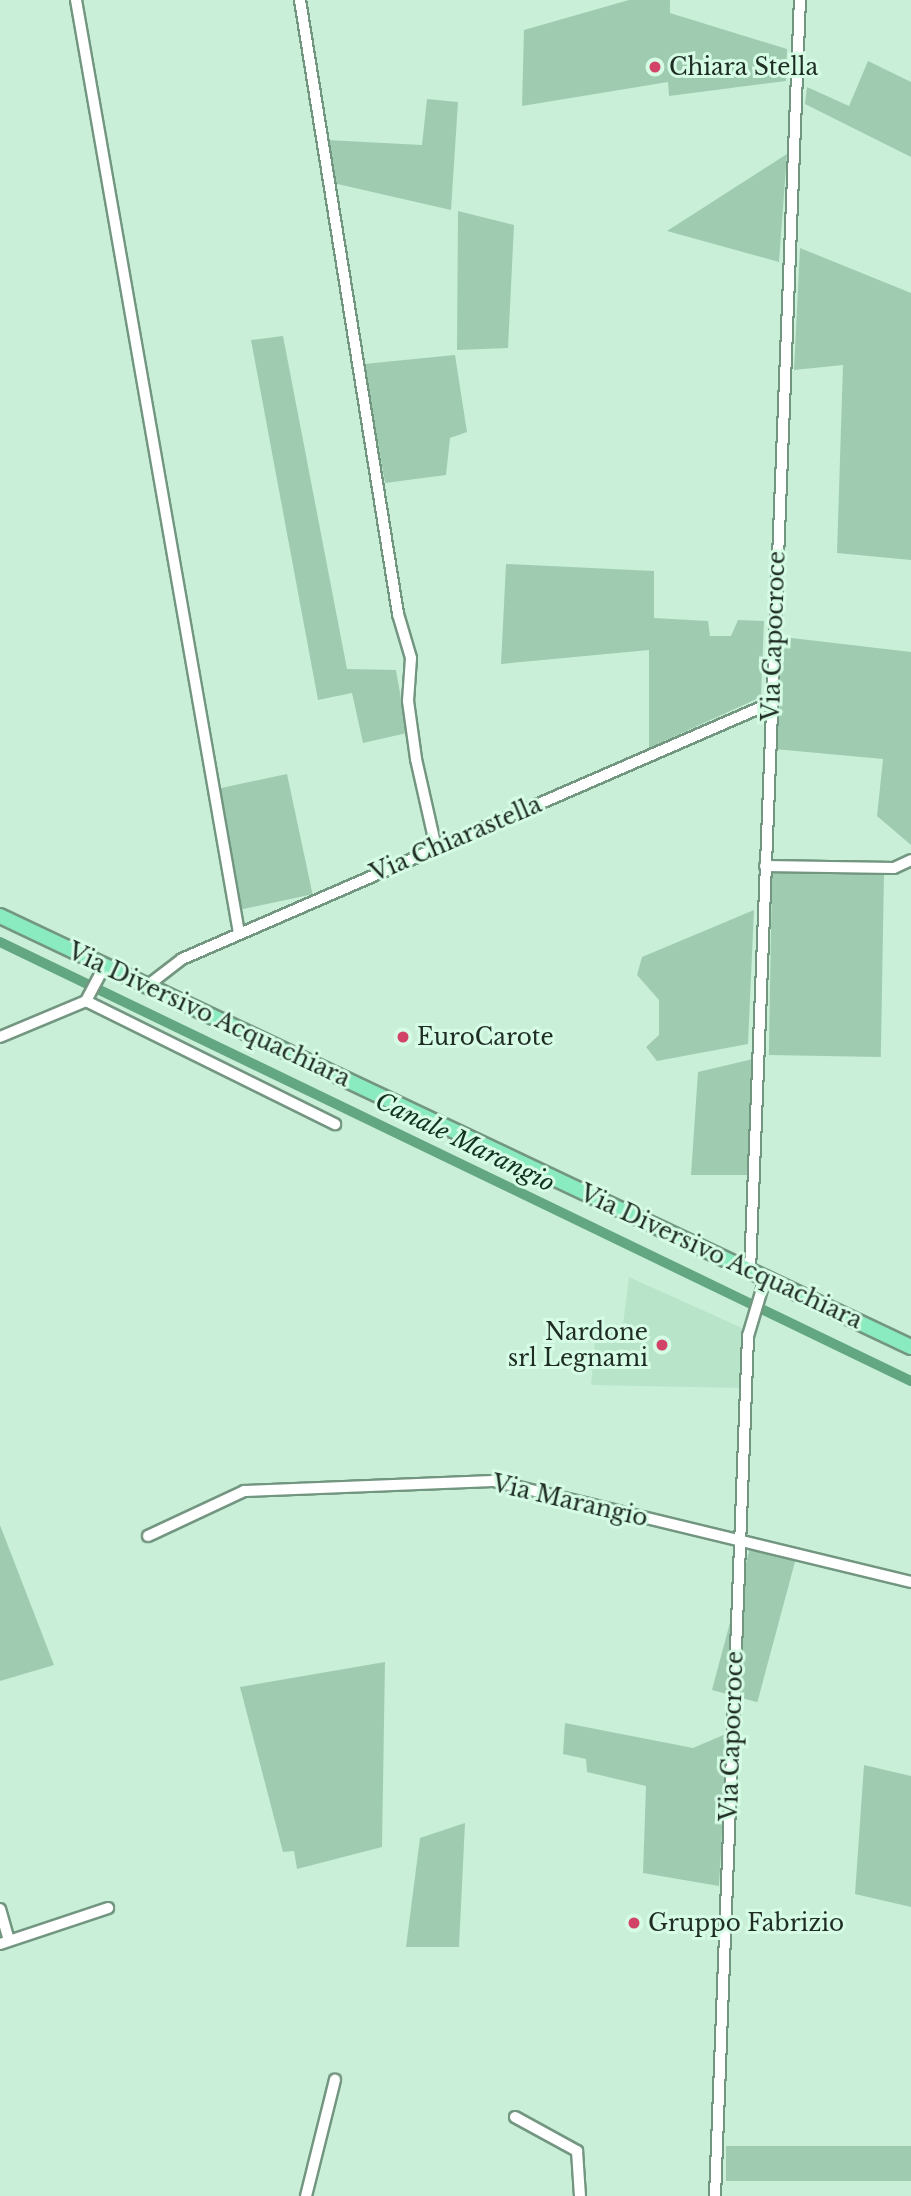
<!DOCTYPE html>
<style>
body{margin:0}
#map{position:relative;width:911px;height:2196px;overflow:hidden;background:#c9efd8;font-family:"Libre Baskerville",serif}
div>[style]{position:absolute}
.built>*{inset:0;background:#b8e5ca}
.green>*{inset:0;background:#9fccb1;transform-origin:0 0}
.canal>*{height:10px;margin:-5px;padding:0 5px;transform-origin:5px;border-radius:5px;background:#62a781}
.roads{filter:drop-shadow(2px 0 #739681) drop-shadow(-2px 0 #739681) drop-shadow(0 2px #739681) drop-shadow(0 -2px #739681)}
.minor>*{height:10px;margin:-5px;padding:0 5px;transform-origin:5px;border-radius:5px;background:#fff}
.major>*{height:14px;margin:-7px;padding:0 7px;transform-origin:7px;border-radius:7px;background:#8bebc0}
.dots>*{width:19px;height:19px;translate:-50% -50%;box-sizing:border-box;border:4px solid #d6fce5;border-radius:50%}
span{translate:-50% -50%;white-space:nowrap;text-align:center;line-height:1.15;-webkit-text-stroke:6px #d6fce5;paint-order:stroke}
.poi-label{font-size:23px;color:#1f2d25}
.left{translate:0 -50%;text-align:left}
.right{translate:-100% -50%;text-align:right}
.street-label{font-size:23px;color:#1f2d25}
.water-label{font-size:24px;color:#123221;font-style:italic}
</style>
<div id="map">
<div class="built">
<div style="clip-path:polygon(629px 1277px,742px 1328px,741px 1388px,591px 1385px,596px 1331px,622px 1332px)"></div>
</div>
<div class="green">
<div style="clip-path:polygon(629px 0,670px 0,670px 13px,787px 49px,786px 81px,669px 96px,668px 82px,522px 106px,524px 30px)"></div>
<div style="clip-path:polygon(868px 61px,911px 82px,911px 157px,805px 104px,807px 87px,849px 106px)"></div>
<div style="clip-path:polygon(427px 99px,458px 102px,451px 210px,333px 183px,327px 140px,422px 145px)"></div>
<div style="clip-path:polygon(787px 154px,779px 262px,667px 231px)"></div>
<div style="clip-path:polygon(458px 211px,514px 225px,508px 348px,457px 350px)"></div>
<div style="clip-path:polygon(800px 248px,911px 293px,911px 560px,837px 553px,843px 365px,794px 370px)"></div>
<div style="clip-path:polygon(283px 336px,347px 669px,396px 670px,407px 733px,363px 743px,352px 693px,318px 700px,251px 340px)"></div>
<div style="clip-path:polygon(455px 355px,467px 432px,450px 438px,446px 475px,385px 483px,364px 364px)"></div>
<div style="clip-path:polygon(506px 564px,654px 571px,654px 618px,708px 621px,710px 636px,731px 636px,738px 620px,764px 621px,761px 697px,649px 748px,649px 650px,501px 664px)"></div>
<div style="clip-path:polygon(783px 637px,911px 652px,911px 845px,877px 816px,883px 759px,774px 749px)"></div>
<div style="left:287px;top:774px;width:123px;height:72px;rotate:78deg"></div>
<div style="left:772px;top:873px;width:112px;height:182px;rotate:1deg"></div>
<div style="clip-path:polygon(754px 910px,748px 1044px,657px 1061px,646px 1047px,659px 1035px,659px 1000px,637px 975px,642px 957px)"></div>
<div style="clip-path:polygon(753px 1059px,748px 1175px,691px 1175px,698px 1072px)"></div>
<div style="clip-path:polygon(0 1525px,54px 1665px,0 1681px)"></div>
<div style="left:750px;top:1548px;width:47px;height:147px;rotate:15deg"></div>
<div style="clip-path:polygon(385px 1662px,382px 1847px,297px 1869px,294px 1851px,283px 1852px,240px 1687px)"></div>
<div style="clip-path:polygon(565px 1723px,693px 1748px,728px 1733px,719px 1886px,643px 1873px,646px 1786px,587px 1772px,586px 1759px,563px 1754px)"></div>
<div style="clip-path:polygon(864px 1765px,911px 1776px,911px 1907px,855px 1894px)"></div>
<div style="clip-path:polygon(465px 1823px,459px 1947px,406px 1947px,420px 1838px)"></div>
<div style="left:726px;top:2146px;width:185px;height:35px"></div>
</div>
<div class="canal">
<div style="left:0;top:942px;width:1011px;rotate:25.73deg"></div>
</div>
<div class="roads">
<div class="minor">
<div style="left:76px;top:0;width:947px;rotate:80.09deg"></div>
<div style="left:300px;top:0;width:622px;rotate:80.93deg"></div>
<div style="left:398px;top:614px;width:46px;rotate:73.5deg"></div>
<div style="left:411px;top:658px;width:43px;rotate:94deg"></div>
<div style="left:408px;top:701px;width:59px;rotate:82.1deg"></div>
<div style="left:416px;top:759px;width:91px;rotate:77.3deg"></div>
<div style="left:765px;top:866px;width:129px;rotate:0.9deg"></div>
<div style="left:894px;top:868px;width:19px;rotate:-25deg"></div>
<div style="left:147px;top:986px;width:44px;rotate:-37.6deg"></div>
<div style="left:182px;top:959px;width:642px;rotate:-23.49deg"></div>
<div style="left:86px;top:1001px;width:278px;rotate:26.3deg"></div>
<div style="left:0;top:1037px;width:93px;rotate:-22.7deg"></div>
<div style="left:86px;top:1001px;width:41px;rotate:-62.2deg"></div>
<div style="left:750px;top:1271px;width:1272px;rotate:-87.75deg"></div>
<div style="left:148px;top:1536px;width:106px;rotate:-25.1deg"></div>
<div style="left:244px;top:1491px;width:250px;rotate:-2.3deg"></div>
<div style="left:494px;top:1481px;width:429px;rotate:13.6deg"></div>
<div style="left:0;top:1909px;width:32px;rotate:74deg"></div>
<div style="left:0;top:1944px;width:114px;rotate:-18.4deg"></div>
<div style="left:515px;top:2117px;width:71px;rotate:28.7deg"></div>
<div style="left:577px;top:2151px;width:45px;rotate:86.2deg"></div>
<div style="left:306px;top:2196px;width:120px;rotate:-76deg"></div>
<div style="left:715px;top:2196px;width:861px;rotate:-87.8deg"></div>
<div style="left:748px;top:1336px;width:59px;rotate:-73.4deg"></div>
</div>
<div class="major">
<div style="left:0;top:916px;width:1008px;rotate:25.32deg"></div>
</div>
</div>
<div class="dots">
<div style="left:655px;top:67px;background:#d24368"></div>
<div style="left:403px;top:1037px;background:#d24368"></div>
<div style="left:662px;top:1345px;background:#d24368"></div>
<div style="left:634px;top:1923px;background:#d24368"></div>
</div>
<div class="poi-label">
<span class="left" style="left:669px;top:67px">Chiara Stella</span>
<span class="left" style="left:417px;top:1037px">EuroCarote</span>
<span class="right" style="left:648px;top:1345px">Nardone<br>srl Legnami</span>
<span class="left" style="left:648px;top:1923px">Gruppo Fabrizio</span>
</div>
<div class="street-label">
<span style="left:774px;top:636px;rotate:-88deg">Via Capocroce</span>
<span style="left:456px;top:839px;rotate:-23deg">Via Chiarastella</span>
<span style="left:209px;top:1015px;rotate:25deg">Via Diversivo Acquachiara</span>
<span style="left:721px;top:1257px;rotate:25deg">Via Diversivo Acquachiara</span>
<span style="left:570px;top:1501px;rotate:13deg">Via Marangio</span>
<span style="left:732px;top:1736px;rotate:-88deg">Via Capocroce</span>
</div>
<div class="water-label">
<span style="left:465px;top:1142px;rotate:26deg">Canale Marangio</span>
</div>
</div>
